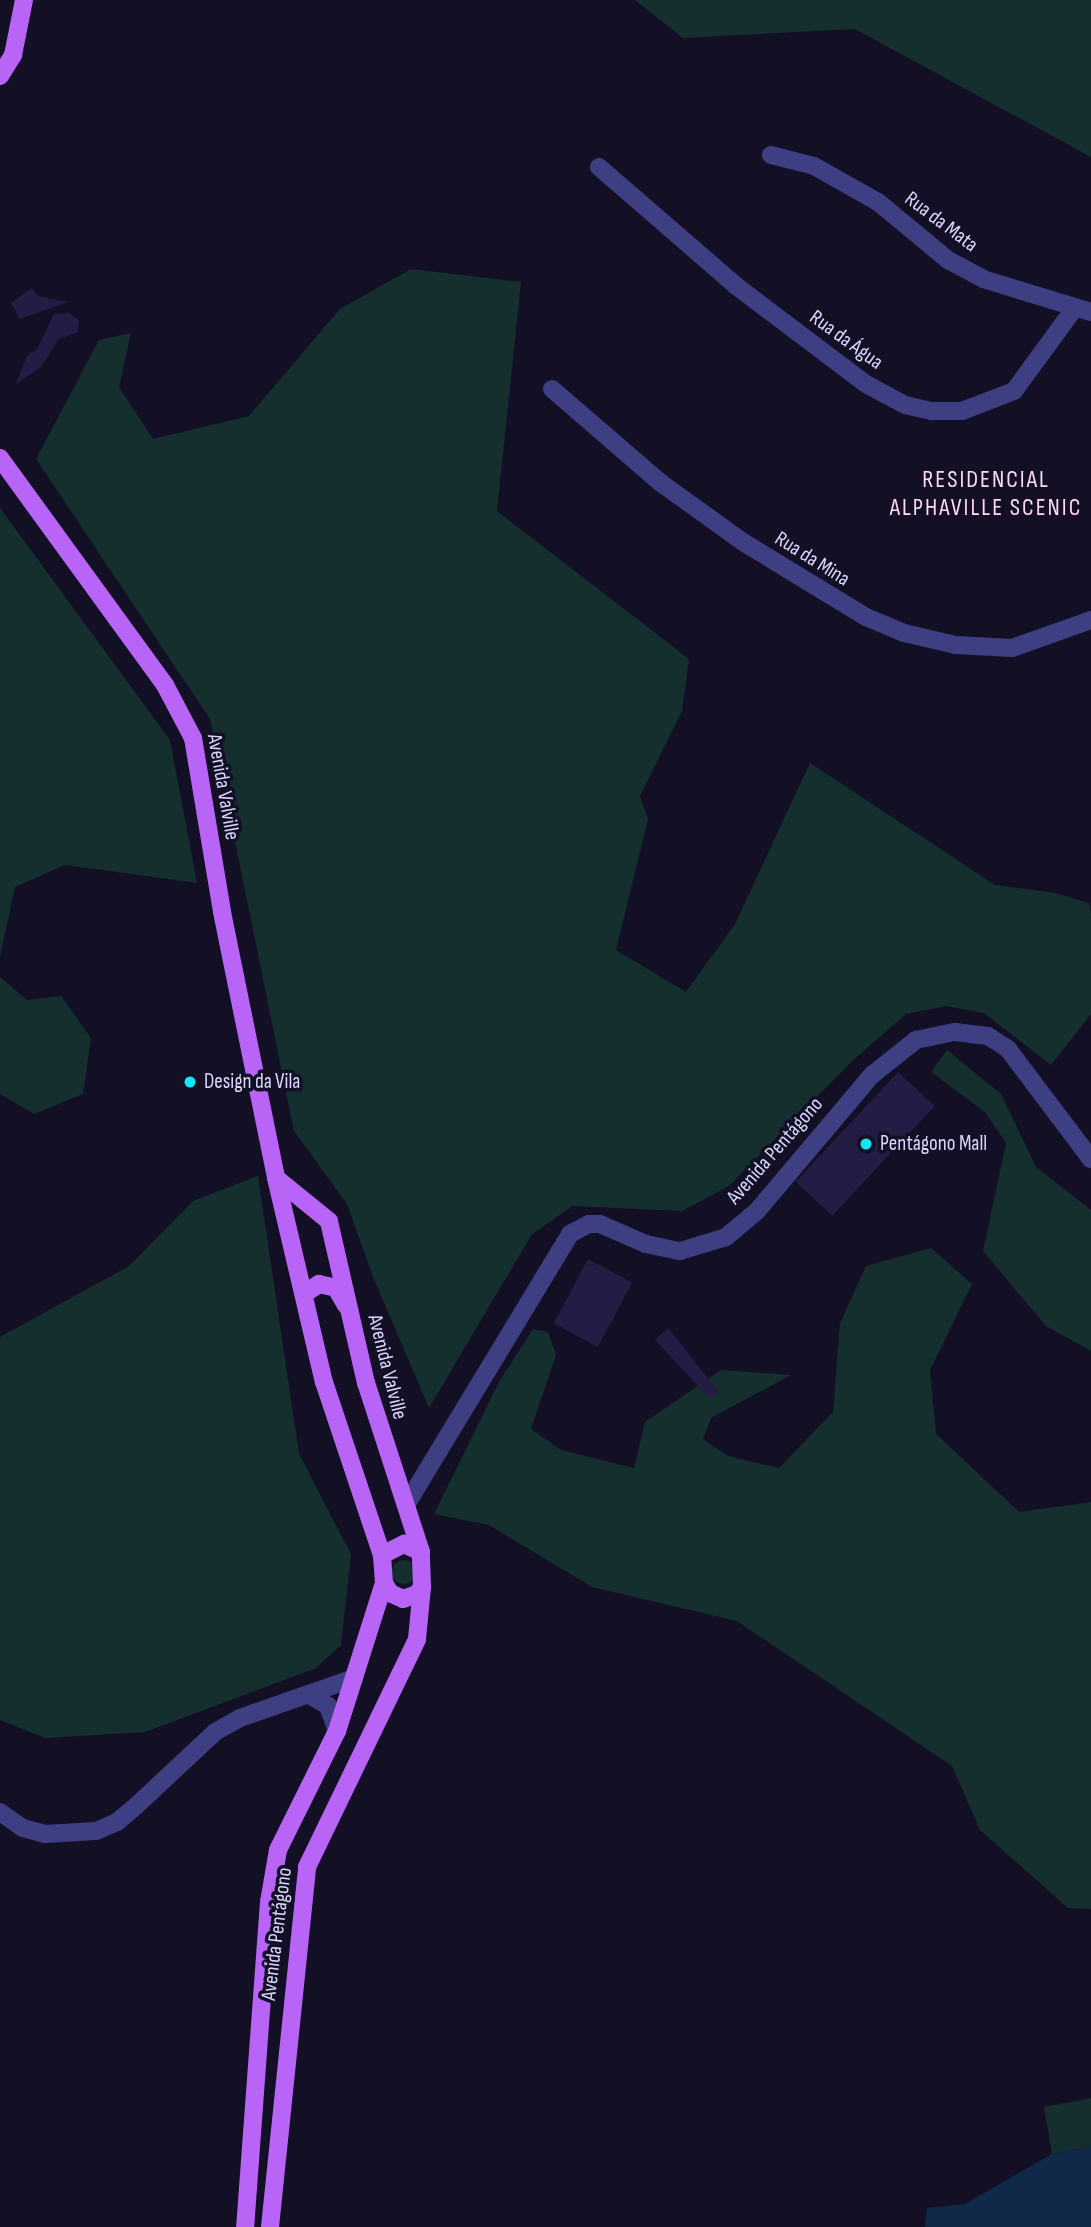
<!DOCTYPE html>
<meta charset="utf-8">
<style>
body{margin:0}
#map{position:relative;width:1091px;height:2227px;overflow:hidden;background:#131025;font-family:"Sofia Sans Condensed",sans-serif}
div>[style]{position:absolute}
.green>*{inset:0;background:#142f2d}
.round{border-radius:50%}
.water>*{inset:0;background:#112949}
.building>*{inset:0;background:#231d45;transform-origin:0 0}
.minor>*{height:18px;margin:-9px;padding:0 9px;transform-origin:9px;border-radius:9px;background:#3e3f82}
.major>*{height:18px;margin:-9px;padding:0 9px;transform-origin:9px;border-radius:9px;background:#b864f7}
.dots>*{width:19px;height:19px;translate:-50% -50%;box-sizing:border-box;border:4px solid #131025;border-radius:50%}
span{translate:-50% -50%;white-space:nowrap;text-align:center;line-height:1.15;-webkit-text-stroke:7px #131025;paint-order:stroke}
.street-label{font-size:21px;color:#d9d7fd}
.poi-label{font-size:21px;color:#d9d7fd}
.left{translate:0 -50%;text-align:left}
.quarter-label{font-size:24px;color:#fdd9f2;letter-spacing:2px}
</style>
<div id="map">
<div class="green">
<div style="clip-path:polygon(635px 0,1091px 0,1091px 157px,855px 29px,683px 38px)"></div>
<div style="clip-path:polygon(411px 269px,521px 282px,497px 511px,689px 659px,682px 711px,640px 796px,648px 819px,616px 950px,686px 992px,735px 924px,810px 763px,995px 885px,1056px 893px,1089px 903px,1091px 914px,1091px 1014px,1051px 1065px,984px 1013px,946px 1006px,906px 1014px,851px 1062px,729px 1186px,682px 1211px,573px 1206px,532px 1234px,429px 1408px,373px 1277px,347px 1204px,294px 1131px,210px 719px,36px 459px,99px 340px,131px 333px,119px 387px,153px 439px,249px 416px,340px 309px)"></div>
<div style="clip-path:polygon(0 508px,170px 740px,197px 883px,65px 865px,15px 887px,0 956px)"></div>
<div style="clip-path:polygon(0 977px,27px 1000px,61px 996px,91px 1038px,83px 1094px,34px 1114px,0 1094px)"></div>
<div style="clip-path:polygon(947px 1050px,1001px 1094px,1036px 1167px,1091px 1210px,1091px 1351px,1046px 1326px,983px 1251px,1006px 1143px,985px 1112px,931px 1072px)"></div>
<div style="clip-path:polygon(258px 1176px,299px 1454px,351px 1554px,341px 1645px,316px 1668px,145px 1732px,45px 1738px,0 1720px,0 1337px,129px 1266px,193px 1201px)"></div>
<div style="clip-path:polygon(931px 1248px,972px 1284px,930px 1370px,936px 1434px,1019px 1512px,1091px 1502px,1091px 1909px,1068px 1908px,980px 1830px,952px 1766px,737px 1621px,592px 1587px,489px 1525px,434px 1514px,500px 1380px,533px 1329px,548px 1332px,556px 1355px,531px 1429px,561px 1450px,634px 1468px,645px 1422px,721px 1370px,791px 1375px,711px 1418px,703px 1439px,728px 1456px,779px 1468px,833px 1412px,840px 1323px,866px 1266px)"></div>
<div class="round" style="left:392px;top:1560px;width:24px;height:24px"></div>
<div style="clip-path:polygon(1091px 2098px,1091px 2147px,1052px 2154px,1044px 2107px)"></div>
</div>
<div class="water">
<div style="clip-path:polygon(1091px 2147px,1091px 2227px,925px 2227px,927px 2208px,965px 2204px,1052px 2154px)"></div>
</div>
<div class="building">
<div style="clip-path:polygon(32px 288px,38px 296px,68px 302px,20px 319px,11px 303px)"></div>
<div style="clip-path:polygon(69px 313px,79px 320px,78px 332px,59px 339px,41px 367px,16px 384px,27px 356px,37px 349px,54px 314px)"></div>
<div style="left:898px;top:1072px;width:50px;height:150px;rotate:43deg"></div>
<div style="left:588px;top:1259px;width:50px;height:73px;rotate:28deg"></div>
<div style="clip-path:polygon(668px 1328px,719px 1392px,710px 1399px,655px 1340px)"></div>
</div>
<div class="minor">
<div style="left:771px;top:155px;width:44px;rotate:14.3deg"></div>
<div style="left:814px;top:166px;width:73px;rotate:29.4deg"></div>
<div style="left:878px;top:202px;width:91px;rotate:39.6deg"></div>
<div style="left:948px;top:260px;width:40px;rotate:28deg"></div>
<div style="left:983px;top:279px;width:113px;rotate:17deg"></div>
<div style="left:599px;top:167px;width:180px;rotate:40.9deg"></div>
<div style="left:735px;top:285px;width:164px;rotate:37.1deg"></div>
<div style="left:866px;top:384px;width:44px;rotate:28.3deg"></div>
<div style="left:905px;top:405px;width:28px;rotate:13deg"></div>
<div style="left:932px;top:411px;width:30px"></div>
<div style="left:962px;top:411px;width:56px;rotate:-21deg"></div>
<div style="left:1014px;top:391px;width:102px;rotate:-53.8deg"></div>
<div style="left:552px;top:389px;width:144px;rotate:40.8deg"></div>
<div style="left:661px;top:483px;width:101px;rotate:35.7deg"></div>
<div style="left:743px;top:542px;width:144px;rotate:31.4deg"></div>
<div style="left:866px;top:617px;width:41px;rotate:22.8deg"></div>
<div style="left:904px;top:633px;width:53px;rotate:13deg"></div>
<div style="left:956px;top:645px;width:56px;rotate:3.1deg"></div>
<div style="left:1012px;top:648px;width:84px;rotate:-19.5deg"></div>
<div style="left:406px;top:1505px;width:317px;rotate:-58.8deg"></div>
<div style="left:570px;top:1234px;width:21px;rotate:-28deg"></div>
<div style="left:589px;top:1224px;width:11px"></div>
<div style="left:600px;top:1224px;width:50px;rotate:23.5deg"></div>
<div style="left:646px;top:1244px;width:35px;rotate:12deg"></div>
<div style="left:680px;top:1251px;width:48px;rotate:-16.9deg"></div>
<div style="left:726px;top:1237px;width:40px;rotate:-40deg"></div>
<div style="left:757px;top:1211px;width:178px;rotate:-49.8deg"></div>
<div style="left:872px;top:1075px;width:56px;rotate:-38.5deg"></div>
<div style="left:916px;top:1040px;width:40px;rotate:-12deg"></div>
<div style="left:955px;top:1032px;width:33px;rotate:7deg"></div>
<div style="left:988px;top:1036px;width:24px;rotate:33deg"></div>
<div style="left:1008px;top:1049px;width:138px;rotate:53deg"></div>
<div style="left:311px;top:1696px;width:20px;rotate:30deg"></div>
<div style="left:328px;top:1706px;width:27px;rotate:70deg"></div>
<div style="left:0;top:1812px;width:28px;rotate:35deg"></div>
<div style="left:23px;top:1828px;width:23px;rotate:15deg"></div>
<div style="left:45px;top:1834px;width:51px;rotate:-3.4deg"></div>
<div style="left:96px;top:1831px;width:23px;rotate:-23deg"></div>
<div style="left:117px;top:1822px;width:25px;rotate:-40deg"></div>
<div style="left:136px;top:1806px;width:108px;rotate:-43.1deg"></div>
<div style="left:215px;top:1732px;width:29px;rotate:-29deg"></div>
<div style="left:240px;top:1718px;width:121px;rotate:-19.3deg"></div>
</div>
<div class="major">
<div style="left:0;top:76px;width:25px;rotate:-58deg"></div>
<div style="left:13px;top:55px;width:56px;rotate:-78.7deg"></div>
<div style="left:0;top:458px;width:281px;rotate:54deg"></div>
<div style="left:165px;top:685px;width:60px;rotate:62.2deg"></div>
<div style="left:193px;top:738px;width:176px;rotate:80.5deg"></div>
<div style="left:222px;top:912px;width:271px;rotate:78.5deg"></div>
<div style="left:276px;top:1178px;width:210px;rotate:76.8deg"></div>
<div style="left:324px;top:1382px;width:182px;rotate:71.5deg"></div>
<div style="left:382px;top:1555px;width:28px;rotate:86deg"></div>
<div style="left:384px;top:1583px;width:155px;rotate:107.6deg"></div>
<div style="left:337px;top:1731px;width:133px;rotate:116.4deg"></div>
<div style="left:278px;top:1850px;width:53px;rotate:99.8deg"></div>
<div style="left:269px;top:1902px;width:326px;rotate:94.2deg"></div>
<div style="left:304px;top:1294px;width:18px;rotate:-34deg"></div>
<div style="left:319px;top:1284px;width:17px;rotate:13deg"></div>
<div style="left:336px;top:1288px;width:20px;rotate:60deg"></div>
<div style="left:382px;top:1555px;width:25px;rotate:-27deg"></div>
<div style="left:404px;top:1544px;width:19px;rotate:25deg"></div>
<div style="left:384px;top:1583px;width:12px;rotate:59deg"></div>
<div style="left:390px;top:1593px;width:14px;rotate:25deg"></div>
<div style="left:403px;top:1599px;width:15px;rotate:-20deg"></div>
<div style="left:417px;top:1594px;width:9px;rotate:-54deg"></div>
<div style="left:270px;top:2227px;width:362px;rotate:-84.1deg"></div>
<div style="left:307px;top:1867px;width:253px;rotate:-64.2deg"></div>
<div style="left:417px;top:1639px;width:52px;rotate:-84.5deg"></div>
<div style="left:422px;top:1587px;width:35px;rotate:-92deg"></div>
<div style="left:421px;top:1552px;width:178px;rotate:-108deg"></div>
<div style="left:366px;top:1383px;width:166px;rotate:-102.9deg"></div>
<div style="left:329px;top:1221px;width:68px;rotate:-140.9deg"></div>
</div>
<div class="dots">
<div style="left:190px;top:1082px;background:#0ee8f2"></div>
<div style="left:866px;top:1144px;background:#0ee8f2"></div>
</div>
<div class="street-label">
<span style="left:941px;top:222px;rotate:37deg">Rua da Mata</span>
<span style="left:846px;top:340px;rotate:36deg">Rua da Água</span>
<span style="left:812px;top:559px;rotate:32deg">Rua da Mina</span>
<span style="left:223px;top:787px;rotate:80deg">Avenida Valville</span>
<span style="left:775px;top:1151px;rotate:-49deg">Avenida Pentágono</span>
<span style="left:387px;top:1367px;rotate:76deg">Avenida Valville</span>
<span style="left:277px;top:1934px;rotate:-83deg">Avenida Pentágono</span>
</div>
<div class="poi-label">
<span class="left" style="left:204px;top:1082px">Design da Vila</span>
<span class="left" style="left:880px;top:1144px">Pentágono Mall</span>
</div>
<div class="quarter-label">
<span style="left:986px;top:494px">RESIDENCIAL<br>ALPHAVILLE SCENIC</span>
</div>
</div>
